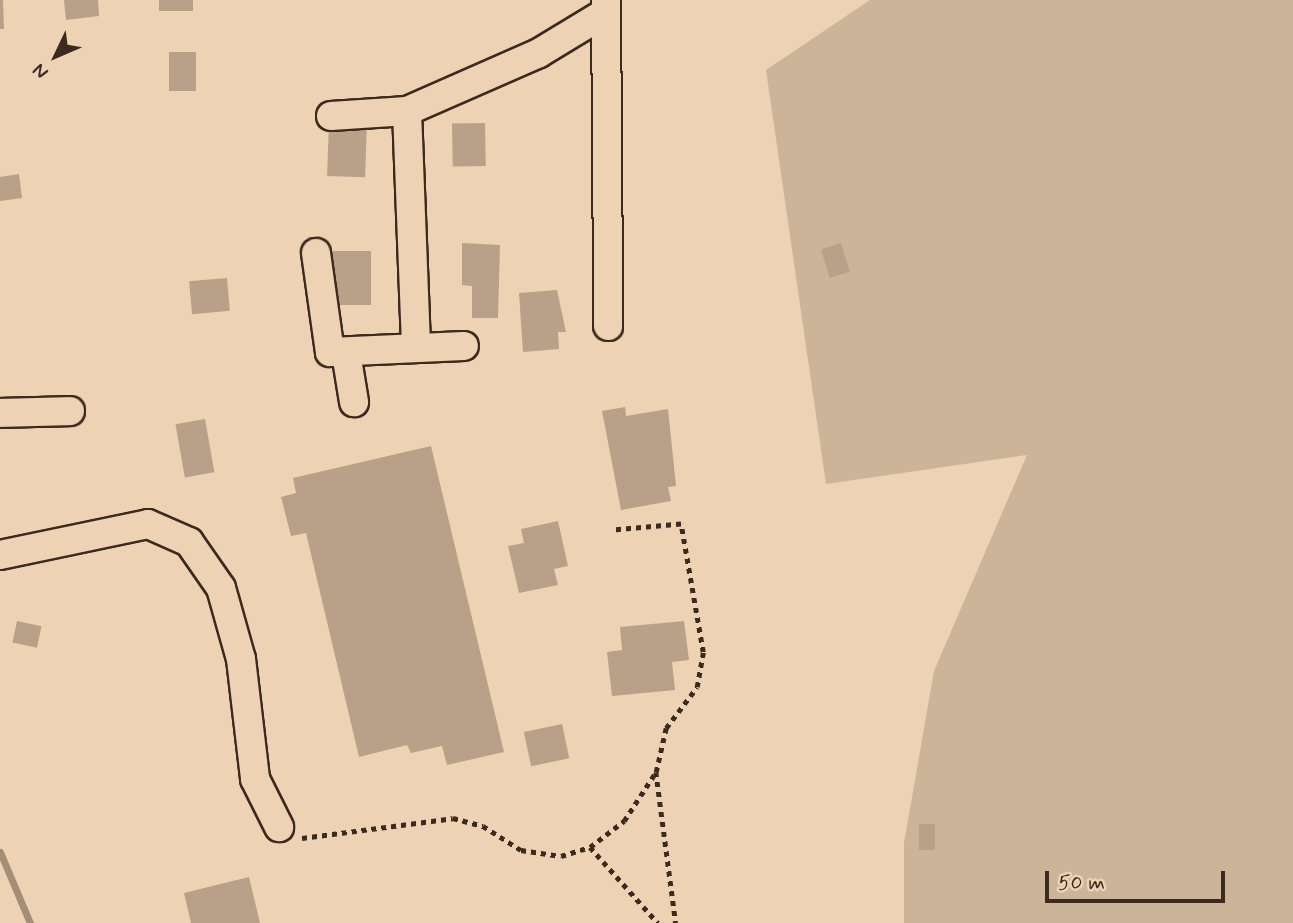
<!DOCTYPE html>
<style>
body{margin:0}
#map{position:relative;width:1293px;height:923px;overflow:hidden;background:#edd2b4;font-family:Mynerve,sans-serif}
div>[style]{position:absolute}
.green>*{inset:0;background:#ccb499}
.stream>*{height:7px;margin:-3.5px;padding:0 3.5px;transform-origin:3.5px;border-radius:3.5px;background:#a58e76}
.building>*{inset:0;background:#b8a188;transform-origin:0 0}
.path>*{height:4.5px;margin-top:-2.25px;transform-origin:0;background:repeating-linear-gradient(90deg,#3b2a1e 0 5px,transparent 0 10px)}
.roads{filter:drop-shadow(2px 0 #3b2a1e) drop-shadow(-2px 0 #3b2a1e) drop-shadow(0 2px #3b2a1e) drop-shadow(0 -2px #3b2a1e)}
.minor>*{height:28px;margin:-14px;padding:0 14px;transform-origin:14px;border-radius:14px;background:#edd2b4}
span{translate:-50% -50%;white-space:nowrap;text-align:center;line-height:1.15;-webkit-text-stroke:5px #edd2b4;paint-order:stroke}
.north{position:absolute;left:21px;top:21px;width:70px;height:70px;-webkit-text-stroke:5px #edd2b4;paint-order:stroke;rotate:226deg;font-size:19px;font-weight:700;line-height:28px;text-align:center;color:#3b2a1e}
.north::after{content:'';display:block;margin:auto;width:24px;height:32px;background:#3b2a1e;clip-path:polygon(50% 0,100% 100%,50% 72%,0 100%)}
.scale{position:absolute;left:1045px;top:871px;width:180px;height:32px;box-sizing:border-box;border:4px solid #3b2a1e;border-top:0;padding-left:9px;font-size:21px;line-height:24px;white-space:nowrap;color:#3b2a1e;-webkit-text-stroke:5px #edd2b4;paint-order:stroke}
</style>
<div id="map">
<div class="green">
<div style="clip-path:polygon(870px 0,1293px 0,1293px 923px,904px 923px,904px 843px,934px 671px,1027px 455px,826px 484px,766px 70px)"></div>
</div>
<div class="stream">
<div style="left:0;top:852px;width:77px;rotate:67.1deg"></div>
</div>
<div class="building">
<div style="clip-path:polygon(0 0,3px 0,4px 29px,0 29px)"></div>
<div style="clip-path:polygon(64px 0,98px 0,99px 16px,66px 20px)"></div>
<div style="left:159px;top:0;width:34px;height:11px"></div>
<div style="left:169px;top:52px;width:27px;height:39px"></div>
<div style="left:329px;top:121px;width:38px;height:55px;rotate:2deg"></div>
<div style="left:485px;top:123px;width:43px;height:33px;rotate:89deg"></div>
<div style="clip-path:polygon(19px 174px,22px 198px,0 201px,0 177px)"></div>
<div style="clip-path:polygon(462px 243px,500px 245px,498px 318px,472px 318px,472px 286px,462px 285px)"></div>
<div style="left:841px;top:243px;width:30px;height:21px;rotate:73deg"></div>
<div style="left:332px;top:251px;width:39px;height:54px"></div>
<div style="left:227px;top:278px;width:33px;height:38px;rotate:85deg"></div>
<div style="clip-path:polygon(557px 290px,566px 332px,558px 332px,559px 349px,523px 352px,519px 293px)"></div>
<div style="clip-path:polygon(625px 407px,626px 416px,668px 409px,676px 486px,668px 487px,671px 501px,621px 510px,602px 411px)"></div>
<div style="left:205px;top:419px;width:54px;height:30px;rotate:80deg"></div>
<div style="clip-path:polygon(431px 446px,504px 752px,447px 765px,442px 746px,411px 753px,407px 745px,359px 757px,306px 533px,291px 536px,281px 497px,296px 493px,293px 478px)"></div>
<div style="clip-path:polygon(558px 521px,568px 566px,554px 569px,558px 585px,519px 593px,508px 546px,524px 543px,521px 529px)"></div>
<div style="left:17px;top:621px;width:25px;height:22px;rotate:12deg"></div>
<div style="clip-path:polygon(684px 621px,689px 660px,672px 662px,675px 690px,612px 696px,607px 652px,622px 650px,620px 627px)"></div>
<div style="left:562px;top:724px;width:35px;height:39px;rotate:78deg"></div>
<div style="left:919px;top:824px;width:16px;height:26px"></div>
<div style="clip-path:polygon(249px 877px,260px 923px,191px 923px,184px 893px)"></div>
</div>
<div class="path">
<div style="left:656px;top:772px;width:152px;rotate:82.5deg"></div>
<div style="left:302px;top:838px;width:152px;rotate:-7.5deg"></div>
<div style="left:453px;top:818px;width:31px;rotate:15deg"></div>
<div style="left:483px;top:826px;width:45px;rotate:32.3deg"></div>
<div style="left:521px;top:850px;width:40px;rotate:8.5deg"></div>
<div style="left:561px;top:856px;width:30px;rotate:-17deg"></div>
<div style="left:590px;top:847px;width:43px;rotate:-37.4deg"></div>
<div style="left:624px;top:821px;width:59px;rotate:-56.9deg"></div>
<div style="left:656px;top:772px;width:45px;rotate:-77.2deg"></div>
<div style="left:666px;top:728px;width:51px;rotate:-52.9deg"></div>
<div style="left:697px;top:687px;width:36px;rotate:-80deg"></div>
<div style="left:703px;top:652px;width:130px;rotate:-99.8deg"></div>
<div style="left:681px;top:524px;width:68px;rotate:175deg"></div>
<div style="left:590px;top:847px;width:102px;rotate:48.2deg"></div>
</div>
<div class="roads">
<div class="minor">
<div style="left:606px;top:0;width:326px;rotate:89.6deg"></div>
<div style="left:407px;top:111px;width:234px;rotate:87.8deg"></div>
<div style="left:331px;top:116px;width:76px;rotate:-3.8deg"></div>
<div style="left:407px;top:111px;width:144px;rotate:-23.7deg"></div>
<div style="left:539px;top:53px;width:77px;rotate:-31.2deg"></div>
<div style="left:316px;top:253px;width:100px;rotate:82deg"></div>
<div style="left:330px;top:352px;width:134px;rotate:-2.6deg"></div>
<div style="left:346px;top:353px;width:50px;rotate:80.7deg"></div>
<div style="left:0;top:413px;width:70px;rotate:-1.6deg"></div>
<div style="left:0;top:555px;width:151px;rotate:-11.8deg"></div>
<div style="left:148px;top:524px;width:45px;rotate:23.7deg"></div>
<div style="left:189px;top:542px;width:56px;rotate:55.2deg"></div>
<div style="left:221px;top:588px;width:74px;rotate:74.3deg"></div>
<div style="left:241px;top:659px;width:121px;rotate:83.3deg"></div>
<div style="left:255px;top:779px;width:54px;rotate:63.4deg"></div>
</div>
</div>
<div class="north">N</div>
<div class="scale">50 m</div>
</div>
